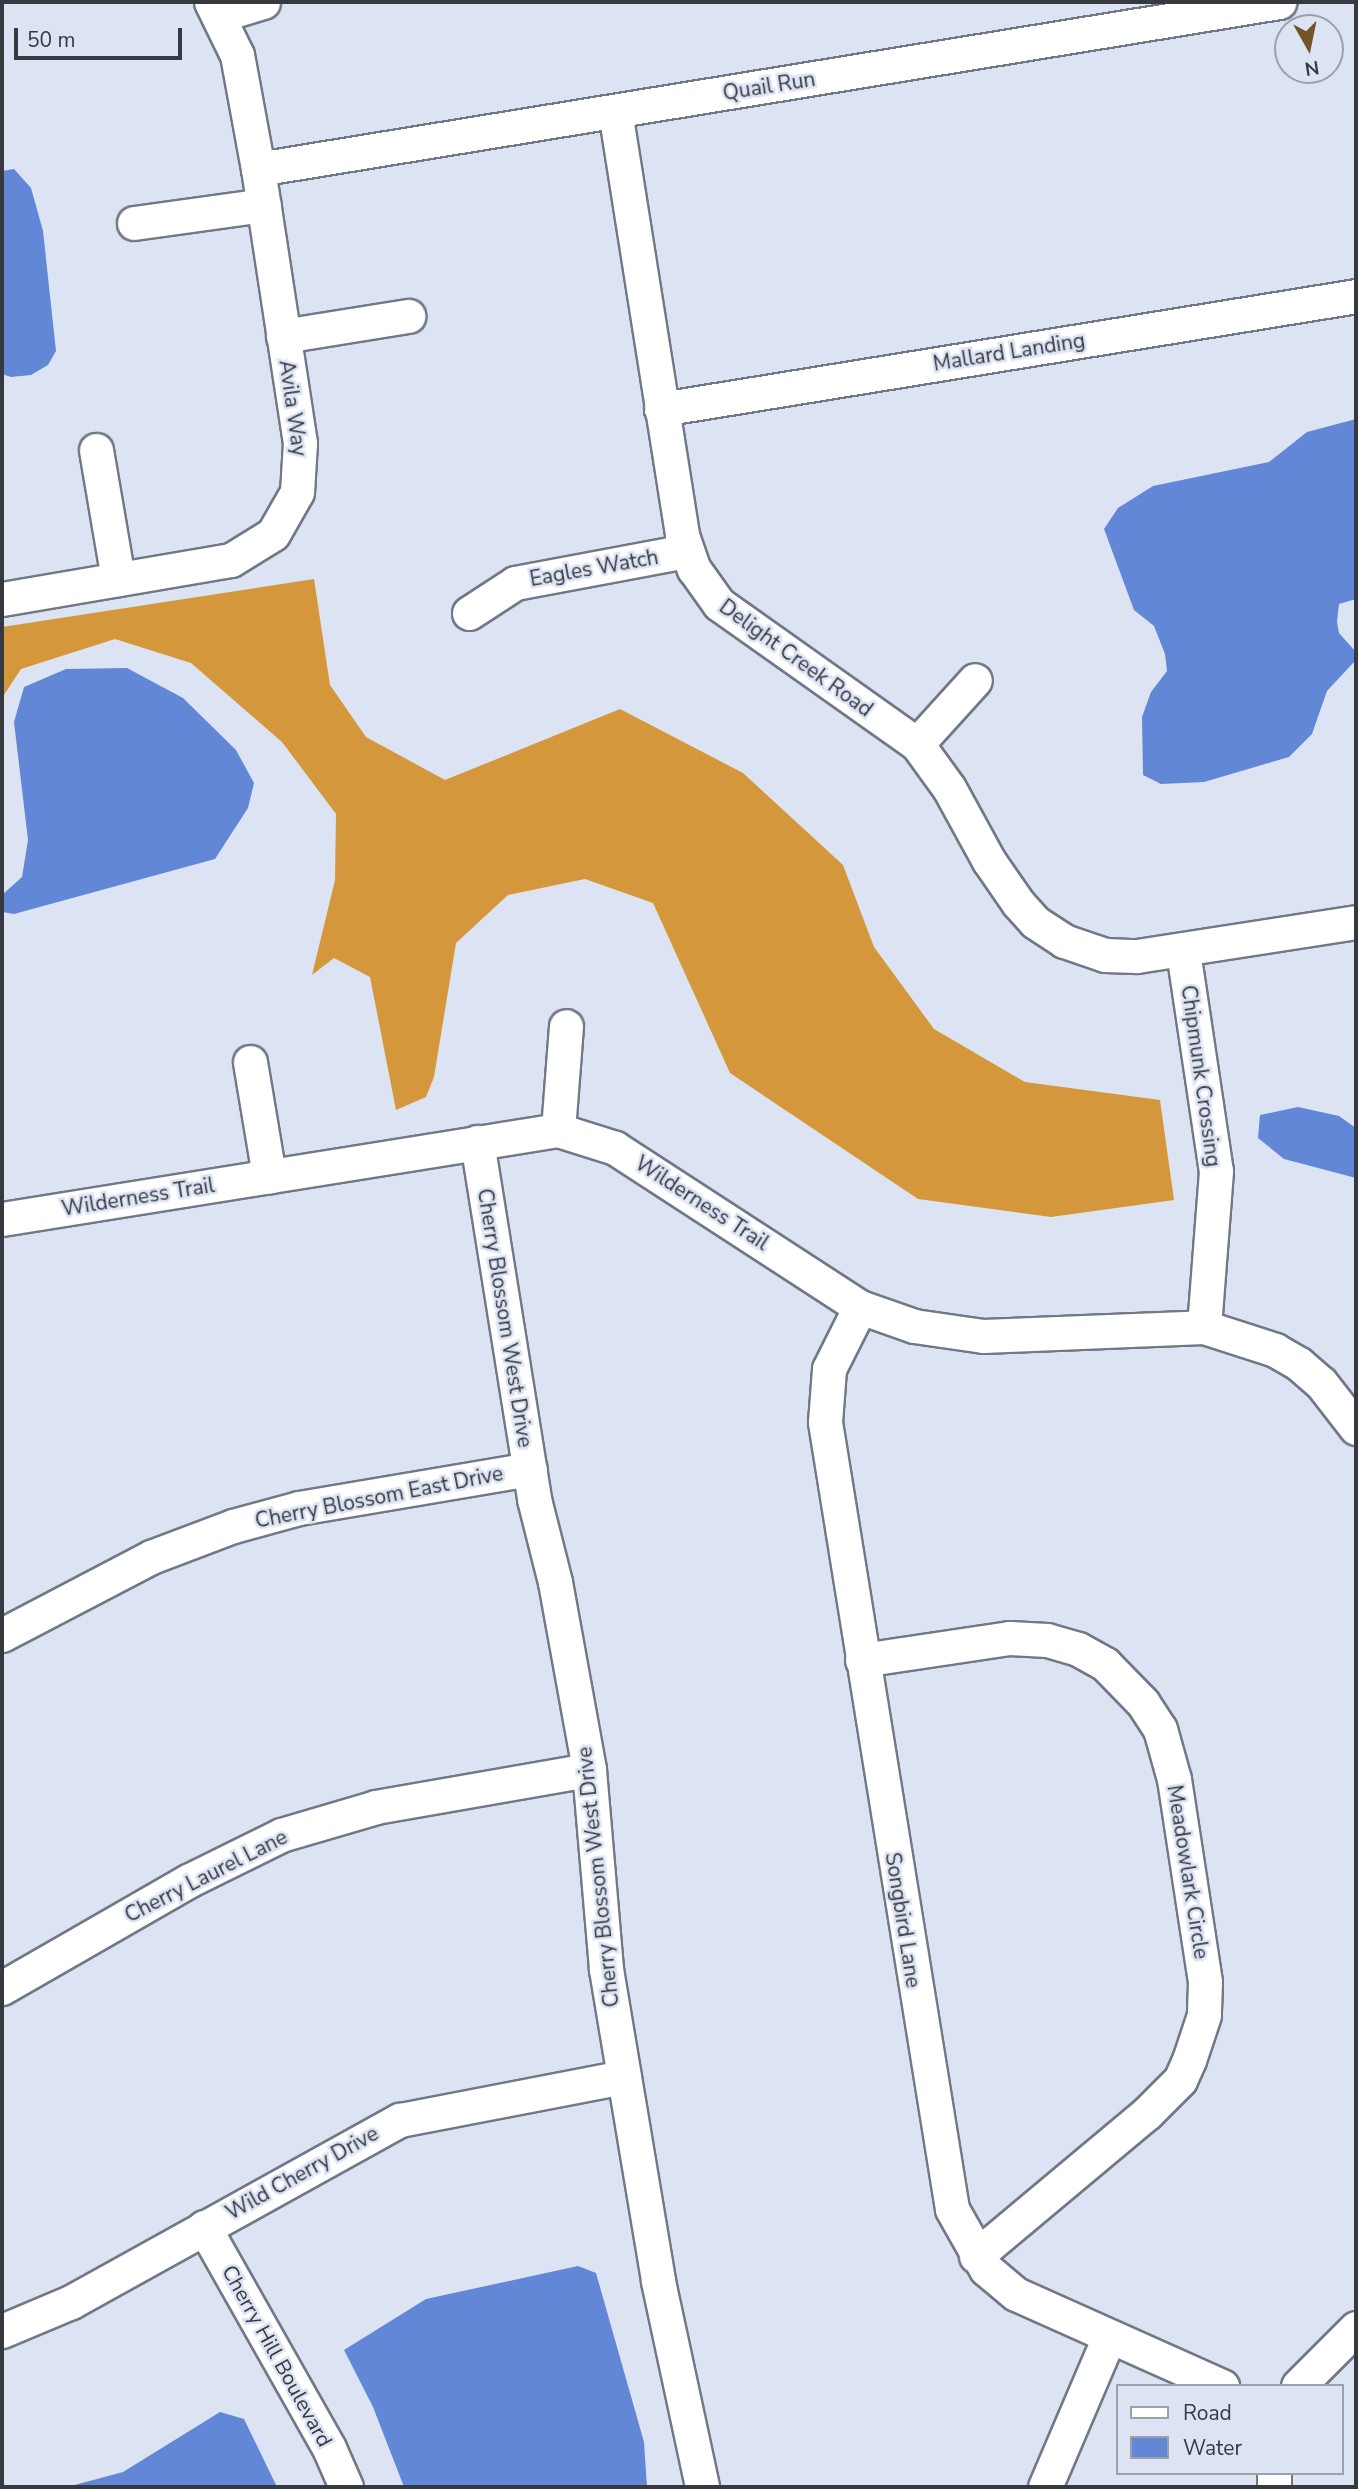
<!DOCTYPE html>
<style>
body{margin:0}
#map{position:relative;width:1358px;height:2489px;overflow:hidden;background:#dce4f4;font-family:"Nunito Sans",sans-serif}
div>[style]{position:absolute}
.forest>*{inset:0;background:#d5973b}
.water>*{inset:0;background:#6387d7}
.roads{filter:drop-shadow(2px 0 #717886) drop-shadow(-2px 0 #717886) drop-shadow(0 2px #717886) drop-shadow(0 -2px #717886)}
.minor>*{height:33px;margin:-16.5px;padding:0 16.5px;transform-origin:16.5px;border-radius:16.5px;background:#fff}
span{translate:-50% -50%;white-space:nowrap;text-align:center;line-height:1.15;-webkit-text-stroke:5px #dce4f4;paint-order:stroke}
.street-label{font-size:21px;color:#363940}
.frame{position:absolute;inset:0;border:4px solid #363940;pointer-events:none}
.legend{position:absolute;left:1116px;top:2384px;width:228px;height:91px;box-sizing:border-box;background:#dce4f4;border:2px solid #9aa0ac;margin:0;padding:9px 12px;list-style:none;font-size:21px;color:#363940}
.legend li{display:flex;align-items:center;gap:14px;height:35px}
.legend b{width:35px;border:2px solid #9aa0ac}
.north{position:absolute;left:1274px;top:14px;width:70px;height:70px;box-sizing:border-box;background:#dce4f4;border:2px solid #9aa0ac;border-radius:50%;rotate:171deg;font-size:19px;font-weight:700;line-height:28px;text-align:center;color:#363940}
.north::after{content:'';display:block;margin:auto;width:24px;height:32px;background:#735429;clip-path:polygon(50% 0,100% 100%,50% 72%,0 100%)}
.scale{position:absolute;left:14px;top:28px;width:168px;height:32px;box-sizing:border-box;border:4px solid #363940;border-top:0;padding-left:9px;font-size:21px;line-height:24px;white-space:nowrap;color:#363940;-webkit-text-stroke:5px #dce4f4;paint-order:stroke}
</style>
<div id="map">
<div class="forest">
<div style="clip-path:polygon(314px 579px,330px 685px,366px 737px,445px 780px,620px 709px,743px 773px,843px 865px,874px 947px,934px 1029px,1025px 1082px,1160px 1100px,1174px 1200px,1051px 1217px,918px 1199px,730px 1073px,653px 903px,585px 879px,508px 895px,456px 943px,434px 1077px,426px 1097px,396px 1110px,370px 977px,334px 958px,312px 975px,335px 880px,336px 814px,282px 742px,191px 663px,115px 639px,21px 669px,2px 698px,2px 627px)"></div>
</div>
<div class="water">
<div style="clip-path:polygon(14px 169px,31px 188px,43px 231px,56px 351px,48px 365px,31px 375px,11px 377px,2px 374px,2px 171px)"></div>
<div style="clip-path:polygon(1356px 419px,1356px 599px,1339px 604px,1337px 622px,1339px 633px,1355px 651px,1355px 661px,1327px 691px,1312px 734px,1289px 757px,1204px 782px,1161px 784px,1143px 775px,1142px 717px,1151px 692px,1167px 671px,1165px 654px,1154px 626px,1134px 610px,1104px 529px,1118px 508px,1153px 486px,1269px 462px,1307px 432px)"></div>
<div style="clip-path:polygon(127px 668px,183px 698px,236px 750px,254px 783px,248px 808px,215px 859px,14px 914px,2px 912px,2px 895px,22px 877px,28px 840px,14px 722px,24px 687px,66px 669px)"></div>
<div style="clip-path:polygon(1298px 1107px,1339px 1116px,1356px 1128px,1356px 1178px,1284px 1159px,1258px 1138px,1260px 1115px)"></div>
<div style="clip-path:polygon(578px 2266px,596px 2273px,644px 2442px,647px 2487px,404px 2487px,373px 2407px,344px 2350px,426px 2299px)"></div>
<div style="clip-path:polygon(220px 2412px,244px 2419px,277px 2487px,67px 2487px,123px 2472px)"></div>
</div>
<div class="roads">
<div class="minor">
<div style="left:220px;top:15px;width:45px;rotate:-16.8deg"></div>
<div style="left:615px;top:111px;width:429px;rotate:81deg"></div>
<div style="left:682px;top:535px;width:36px;rotate:71deg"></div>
<div style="left:694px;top:569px;width:43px;rotate:54.5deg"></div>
<div style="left:719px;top:604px;width:242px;rotate:35.3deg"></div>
<div style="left:917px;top:744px;width:54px;rotate:54deg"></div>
<div style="left:949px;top:788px;width:83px;rotate:61.3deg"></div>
<div style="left:989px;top:861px;width:51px;rotate:55.4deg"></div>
<div style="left:1018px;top:903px;width:25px;rotate:48deg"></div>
<div style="left:1035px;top:922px;width:35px;rotate:33deg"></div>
<div style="left:1064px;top:941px;width:43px;rotate:18.9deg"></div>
<div style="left:1105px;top:955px;width:32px;rotate:2deg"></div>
<div style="left:1137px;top:956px;width:222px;rotate:-8.8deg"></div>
<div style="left:258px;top:169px;width:1035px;rotate:-9.29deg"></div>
<div style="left:134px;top:223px;width:131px;rotate:-7.9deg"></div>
<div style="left:283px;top:336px;width:127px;rotate:-9.1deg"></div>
<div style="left:661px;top:409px;width:704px;rotate:-9.23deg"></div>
<div style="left:96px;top:450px;width:131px;rotate:80.3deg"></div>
<div style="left:2px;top:599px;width:232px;rotate:-9.7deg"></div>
<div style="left:231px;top:560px;width:49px;rotate:-31.8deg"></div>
<div style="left:273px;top:534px;width:48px;rotate:-60.3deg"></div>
<div style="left:297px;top:492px;width:49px;rotate:-86.5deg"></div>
<div style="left:300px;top:443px;width:277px;rotate:-98.7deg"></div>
<div style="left:258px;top:169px;width:116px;rotate:-100.4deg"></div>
<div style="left:237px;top:55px;width:59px;rotate:-116.1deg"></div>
<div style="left:469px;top:613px;width:55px;rotate:-33.1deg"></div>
<div style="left:515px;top:583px;width:174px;rotate:-10.6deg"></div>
<div style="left:917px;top:744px;width:86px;rotate:-47.8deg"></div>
<div style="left:1183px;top:951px;width:222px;rotate:81.5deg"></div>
<div style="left:1216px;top:1171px;width:156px;rotate:94.4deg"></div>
<div style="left:250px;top:1062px;width:116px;rotate:80.5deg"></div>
<div style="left:558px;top:1130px;width:104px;rotate:-85.6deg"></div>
<div style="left:477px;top:1142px;width:362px;rotate:80.9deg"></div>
<div style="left:534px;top:1499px;width:86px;rotate:75.8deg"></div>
<div style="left:555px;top:1582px;width:191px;rotate:79.7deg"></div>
<div style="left:589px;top:1770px;width:200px;rotate:85.1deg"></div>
<div style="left:606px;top:1969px;width:316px;rotate:80.5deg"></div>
<div style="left:658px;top:2281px;width:211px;rotate:77.9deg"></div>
<div style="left:2px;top:1219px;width:563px;rotate:-9.09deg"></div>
<div style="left:558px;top:1130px;width:60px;rotate:17.5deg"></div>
<div style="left:615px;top:1148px;width:292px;rotate:33deg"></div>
<div style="left:860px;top:1307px;width:57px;rotate:19.4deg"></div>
<div style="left:914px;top:1326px;width:70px;rotate:8.2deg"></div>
<div style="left:983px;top:1336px;width:221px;rotate:-2.3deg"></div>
<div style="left:1204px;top:1327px;width:75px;rotate:17.9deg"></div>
<div style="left:1275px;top:1350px;width:28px;rotate:30deg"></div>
<div style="left:1299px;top:1364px;width:29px;rotate:41deg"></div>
<div style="left:1321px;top:1383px;width:57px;rotate:52.1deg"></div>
<div style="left:860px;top:1307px;width:69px;rotate:116.6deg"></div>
<div style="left:829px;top:1369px;width:53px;rotate:94.3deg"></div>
<div style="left:825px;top:1422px;width:797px;rotate:80.83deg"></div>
<div style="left:952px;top:2209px;width:69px;rotate:60.5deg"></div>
<div style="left:986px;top:2269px;width:39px;rotate:40deg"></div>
<div style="left:1016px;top:2294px;width:226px;rotate:24.1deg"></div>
<div style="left:2px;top:1635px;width:168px;rotate:-27.6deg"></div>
<div style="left:151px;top:1557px;width:88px;rotate:-20.7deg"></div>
<div style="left:233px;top:1526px;width:68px;rotate:-15.3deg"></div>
<div style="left:299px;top:1508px;width:234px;rotate:-9.6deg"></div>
<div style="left:862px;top:1660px;width:149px;rotate:-8.5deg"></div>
<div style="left:1009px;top:1638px;width:38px;rotate:3deg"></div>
<div style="left:1047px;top:1640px;width:32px;rotate:16deg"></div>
<div style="left:1078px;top:1649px;width:31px;rotate:29deg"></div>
<div style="left:1105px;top:1664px;width:54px;rotate:45.7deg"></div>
<div style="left:1143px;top:1703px;width:31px;rotate:57deg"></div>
<div style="left:1160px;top:1729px;width:52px;rotate:74.4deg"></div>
<div style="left:1174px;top:1779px;width:205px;rotate:81.3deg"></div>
<div style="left:1205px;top:1982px;width:33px;rotate:92deg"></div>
<div style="left:1204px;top:2015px;width:47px;rotate:108.4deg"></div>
<div style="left:1189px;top:2060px;width:22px;rotate:114deg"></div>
<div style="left:1180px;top:2080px;width:47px;rotate:135deg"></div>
<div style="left:1147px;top:2113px;width:223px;rotate:140.1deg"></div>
<div style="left:2px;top:1988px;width:215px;rotate:-29.9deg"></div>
<div style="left:188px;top:1881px;width:104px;rotate:-26.3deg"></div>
<div style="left:281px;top:1835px;width:99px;rotate:-16.4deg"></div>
<div style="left:376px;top:1807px;width:216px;rotate:-9.9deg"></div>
<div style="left:204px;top:2227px;width:254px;rotate:60.5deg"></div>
<div style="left:329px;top:2448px;width:43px;rotate:66.4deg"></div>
<div style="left:2px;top:2331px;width:75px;rotate:-22.8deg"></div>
<div style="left:71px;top:2302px;width:376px;rotate:-29deg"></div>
<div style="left:400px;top:2120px;width:228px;rotate:-10.9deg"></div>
<div style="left:1298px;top:2386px;width:82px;rotate:-45deg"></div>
<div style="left:1274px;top:2473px;width:14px;rotate:90deg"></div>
<div style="left:1045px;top:2487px;width:161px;rotate:-66.9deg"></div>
</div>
</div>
<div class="street-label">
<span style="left:769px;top:86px;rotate:-9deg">Quail Run</span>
<span style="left:1009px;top:352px;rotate:-9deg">Mallard Landing</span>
<span style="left:293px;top:408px;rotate:82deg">Avila Way</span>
<span style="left:594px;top:568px;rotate:-10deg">Eagles Watch</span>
<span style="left:796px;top:658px;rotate:36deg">Delight Creek Road</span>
<span style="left:1201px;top:1076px;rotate:82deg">Chipmunk Crossing</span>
<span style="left:138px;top:1197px;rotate:-9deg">Wilderness Trail</span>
<span style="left:702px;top:1203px;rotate:33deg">Wilderness Trail</span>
<span style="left:505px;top:1318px;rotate:81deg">Cherry Blossom West Drive</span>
<span style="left:379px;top:1497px;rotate:-11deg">Cherry Blossom East Drive</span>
<span style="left:1188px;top:1872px;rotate:81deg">Meadowlark Circle</span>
<span style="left:206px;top:1876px;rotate:-27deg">Cherry Laurel Lane</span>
<span style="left:598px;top:1877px;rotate:-96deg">Cherry Blossom West Drive</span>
<span style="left:903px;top:1920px;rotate:81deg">Songbird Lane</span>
<span style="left:302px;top:2173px;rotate:-29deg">Wild Cherry Drive</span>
<span style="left:277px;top:2356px;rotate:61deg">Cherry Hill Boulevard</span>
</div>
<div class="frame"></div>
<ul class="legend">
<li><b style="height:9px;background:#fff"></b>Road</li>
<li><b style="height:19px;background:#6387d7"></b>Water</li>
</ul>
<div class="north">N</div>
<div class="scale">50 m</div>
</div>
